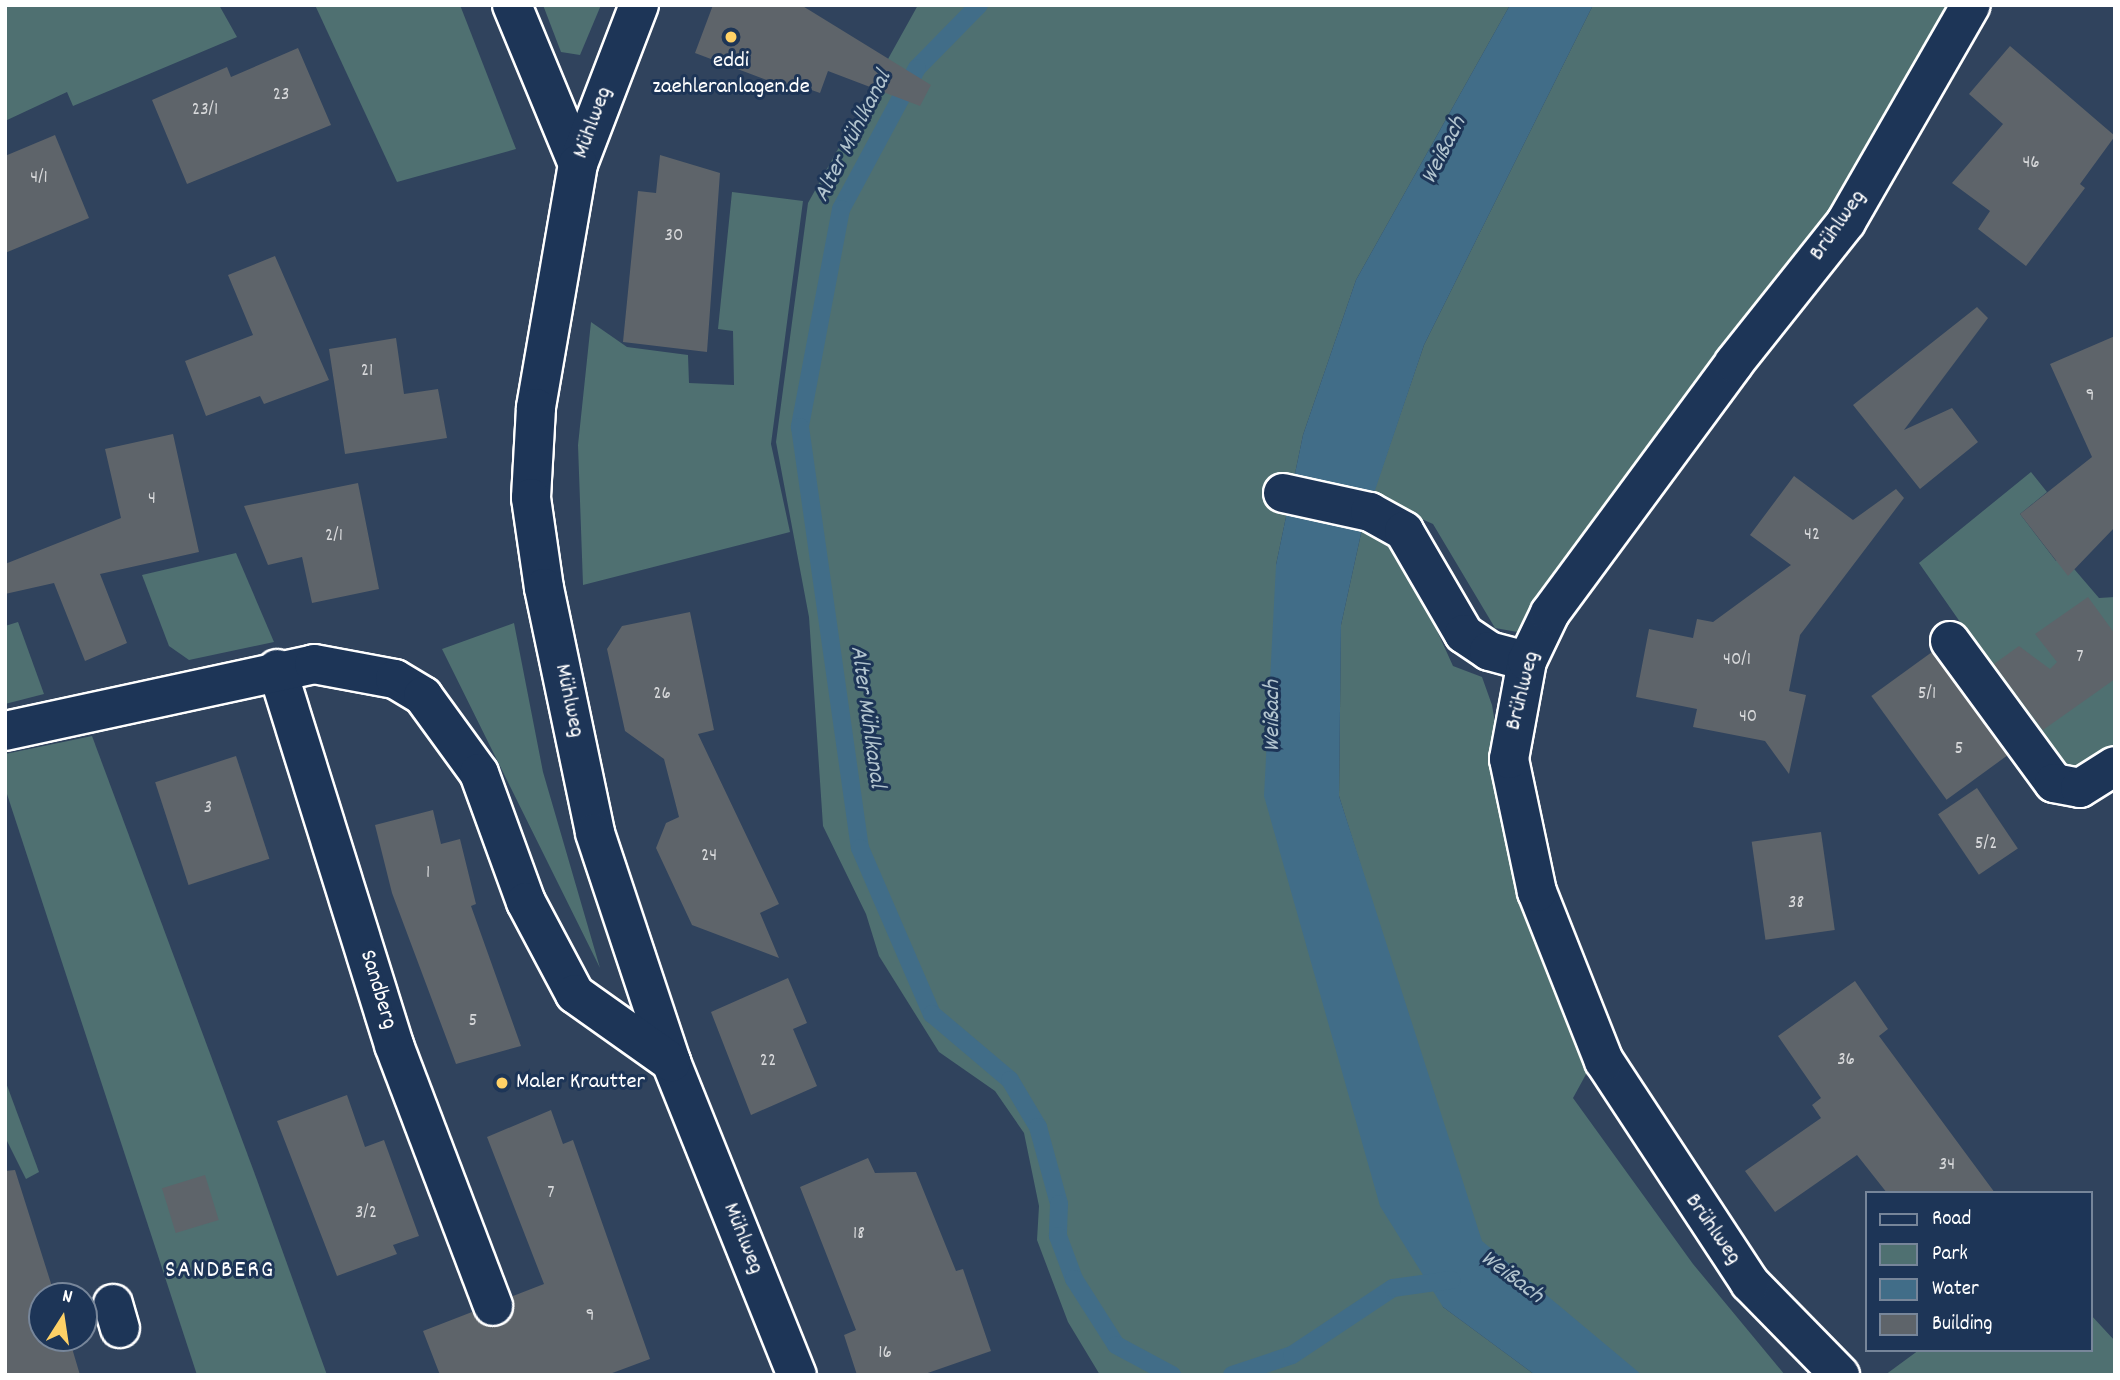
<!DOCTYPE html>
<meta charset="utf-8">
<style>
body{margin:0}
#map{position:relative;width:2120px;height:1380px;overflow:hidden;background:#30435d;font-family:Dekko,sans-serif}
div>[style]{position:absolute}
.green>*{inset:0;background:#4f7071}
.water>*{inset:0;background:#416d88}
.stream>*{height:18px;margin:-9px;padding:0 9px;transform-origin:9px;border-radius:9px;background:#416d88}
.building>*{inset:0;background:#5e646a;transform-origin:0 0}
.roads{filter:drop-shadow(2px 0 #fff) drop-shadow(-2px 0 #fff) drop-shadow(0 2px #fff) drop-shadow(0 -2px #fff)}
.minor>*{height:38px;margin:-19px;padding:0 19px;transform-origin:19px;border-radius:19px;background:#1d3557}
.dots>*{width:19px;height:19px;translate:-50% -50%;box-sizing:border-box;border:4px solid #1d3557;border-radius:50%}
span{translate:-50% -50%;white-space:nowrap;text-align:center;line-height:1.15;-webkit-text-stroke:6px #1d3557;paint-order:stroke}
.number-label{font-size:19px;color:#d7d8da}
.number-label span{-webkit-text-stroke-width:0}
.poi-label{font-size:23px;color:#fff}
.left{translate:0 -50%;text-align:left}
.street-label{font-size:23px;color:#fff}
.water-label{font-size:24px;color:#b3c5cf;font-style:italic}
.neighbourhood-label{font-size:24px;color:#fff;letter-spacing:2px}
.frame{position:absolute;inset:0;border:7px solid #fff;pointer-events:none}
.legend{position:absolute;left:1865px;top:1191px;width:228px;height:161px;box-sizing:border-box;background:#1d3557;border:2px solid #77869a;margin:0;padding:9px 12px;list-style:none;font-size:21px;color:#fff}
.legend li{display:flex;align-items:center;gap:14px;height:35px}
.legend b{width:35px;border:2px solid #77869a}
.north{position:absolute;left:28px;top:1282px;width:70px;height:70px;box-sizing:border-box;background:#1d3557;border:2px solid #77869a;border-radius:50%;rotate:12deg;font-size:19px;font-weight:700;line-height:28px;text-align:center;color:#fff}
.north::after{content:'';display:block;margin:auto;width:24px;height:32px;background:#ffd166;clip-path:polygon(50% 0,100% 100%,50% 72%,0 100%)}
</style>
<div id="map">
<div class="green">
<div style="clip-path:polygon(5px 5px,219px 5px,237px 37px,73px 106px,67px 92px,5px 121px)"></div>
<div style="clip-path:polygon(315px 5px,460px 5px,516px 149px,397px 182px)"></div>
<div style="clip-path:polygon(543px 5px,601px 5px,580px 55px,561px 52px)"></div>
<div style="clip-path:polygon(918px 5px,1510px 5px,1356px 280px,1303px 435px,1276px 565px,1443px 1307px,1535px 1375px,1100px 1375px,1068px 1322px,1037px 1240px,1039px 1206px,1024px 1133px,995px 1091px,939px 1052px,879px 956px,866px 914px,823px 826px,809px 617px,776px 442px,808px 203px)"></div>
<div style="clip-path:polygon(1593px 5px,1958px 5px,1833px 212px,1701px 373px,1600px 510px,1548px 602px,1523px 633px,1495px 628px,1433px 524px,1372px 497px,1424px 345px)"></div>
<div style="clip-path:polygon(732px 192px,803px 201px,771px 444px,790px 532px,583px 585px,578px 445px,591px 322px,627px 347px,688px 355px,689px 383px,734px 385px,733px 331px,718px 329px)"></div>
<div style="clip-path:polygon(2031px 472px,2047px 492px,2020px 514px,2056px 561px,2063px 556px,2099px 598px,2115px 597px,2115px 752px,2070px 780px,1919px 563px)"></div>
<div style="clip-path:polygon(1362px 529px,1404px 558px,1453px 666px,1482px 677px,1492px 705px,1522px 888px,1544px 964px,1590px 1067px,1573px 1098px,1693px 1264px,1785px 1375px,1639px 1375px,1479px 1245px,1339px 796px,1341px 625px)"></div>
<div style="clip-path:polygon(236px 553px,274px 642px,189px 660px,169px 646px,142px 575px)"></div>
<div style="clip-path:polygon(18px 622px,44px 694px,5px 704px,5px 626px)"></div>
<div style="clip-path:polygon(514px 623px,543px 772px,600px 968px,442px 649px)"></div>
<div style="clip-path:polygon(92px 736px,257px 1180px,327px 1375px,197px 1375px,5px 788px,5px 754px)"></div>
<div style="clip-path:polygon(5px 1080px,39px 1172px,26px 1179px,5px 1137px)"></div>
<div style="clip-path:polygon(2090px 1314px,2115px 1341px,2115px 1375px,1885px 1375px,1919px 1350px,2090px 1350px)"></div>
</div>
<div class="water">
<div style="clip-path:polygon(1510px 5px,1593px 5px,1424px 345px,1362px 529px,1341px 625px,1339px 796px,1482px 1241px,1642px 1375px,1535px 1375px,1443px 1307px,1380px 1206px,1264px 796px,1276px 565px,1303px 435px,1356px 280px)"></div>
</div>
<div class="stream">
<div style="left:979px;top:5px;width:88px;rotate:134.5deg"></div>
<div style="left:917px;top:68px;width:160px;rotate:118.3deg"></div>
<div style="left:841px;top:209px;width:222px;rotate:100.7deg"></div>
<div style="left:800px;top:427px;width:425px;rotate:81.9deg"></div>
<div style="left:860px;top:848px;width:181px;rotate:66.6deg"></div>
<div style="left:932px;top:1014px;width:102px;rotate:40.2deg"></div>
<div style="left:1010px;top:1080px;width:55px;rotate:59.2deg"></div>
<div style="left:1038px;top:1127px;width:80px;rotate:74.7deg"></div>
<div style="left:1059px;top:1204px;width:32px;rotate:92deg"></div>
<div style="left:1058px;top:1236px;width:46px;rotate:69.6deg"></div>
<div style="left:1074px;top:1279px;width:78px;rotate:57.5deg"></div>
<div style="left:1116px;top:1345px;width:64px;rotate:28.2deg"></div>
<div style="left:1232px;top:1375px;width:63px;rotate:-18.4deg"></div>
<div style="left:1292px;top:1355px;width:121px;rotate:-33.6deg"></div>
<div style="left:1393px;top:1288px;width:59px;rotate:-7.9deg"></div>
</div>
<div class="building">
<div style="clip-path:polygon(713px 5px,801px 5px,931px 85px,920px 106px,828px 71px,820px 93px,803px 87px,801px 93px,695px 53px)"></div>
<div style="clip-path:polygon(2010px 46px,2115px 136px,2080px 184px,2085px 188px,2026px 266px,1978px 229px,1990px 211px,1952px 183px,2003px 124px,1969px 94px)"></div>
<div style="clip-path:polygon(298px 48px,331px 125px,187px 184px,152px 100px,227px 67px,231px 77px)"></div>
<div style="clip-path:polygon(55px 135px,89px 218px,5px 253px,5px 156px)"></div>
<div style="clip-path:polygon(660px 155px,720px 173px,707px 352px,623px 342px,638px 191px,656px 193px)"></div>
<div style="clip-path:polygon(275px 256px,329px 380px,264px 404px,260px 396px,206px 416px,185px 361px,253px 335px,228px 275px)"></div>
<div style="clip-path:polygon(1977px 307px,1988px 318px,1904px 430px,1952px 408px,1978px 442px,1920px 489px,1853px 405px)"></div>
<div style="clip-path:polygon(2115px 336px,2115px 527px,2068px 576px,2020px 514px,2092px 457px,2050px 364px)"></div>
<div style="clip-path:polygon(396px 338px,404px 394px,438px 389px,447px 438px,345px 454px,329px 349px)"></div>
<div style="clip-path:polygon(173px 434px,199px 552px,100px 574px,127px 643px,85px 661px,54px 583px,5px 594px,5px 564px,121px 518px,105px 449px)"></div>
<div style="clip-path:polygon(1794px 476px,1853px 520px,1896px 489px,1904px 498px,1800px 635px,1789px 691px,1806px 695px,1789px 774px,1765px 741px,1693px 727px,1697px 709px,1636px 697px,1649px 629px,1693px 638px,1697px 619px,1713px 622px,1791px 565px,1750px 535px)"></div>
<div style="clip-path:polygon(358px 483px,379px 589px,312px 603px,302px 557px,268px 565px,244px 506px)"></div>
<div style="clip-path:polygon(2088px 597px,2115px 634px,2115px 679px,2043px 730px,1994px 664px,2019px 646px,2050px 669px,2057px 662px,2035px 634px)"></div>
<div style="clip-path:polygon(690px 612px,714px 730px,698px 734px,779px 904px,760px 913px,779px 958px,692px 925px,656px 848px,666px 823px,679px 817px,664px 759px,625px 731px,607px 649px,622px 626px)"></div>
<div style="left:1932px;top:652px;width:128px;height:75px;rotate:54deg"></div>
<div style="left:236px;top:756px;width:108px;height:85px;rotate:72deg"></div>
<div style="left:1977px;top:788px;width:73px;height:47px;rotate:56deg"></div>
<div style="clip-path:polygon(433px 810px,441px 844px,460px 839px,476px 904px,471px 906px,521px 1046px,456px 1064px,392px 893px,375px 825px)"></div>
<div style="left:1821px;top:832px;width:99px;height:70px;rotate:82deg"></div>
<div style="clip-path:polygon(788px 978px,807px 1023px,793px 1029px,817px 1086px,751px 1115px,711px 1012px)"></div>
<div style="clip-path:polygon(1855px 981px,1888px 1029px,1879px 1036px,1995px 1193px,1887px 1193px,1857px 1155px,1775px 1212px,1745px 1171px,1821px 1118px,1812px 1105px,1821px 1098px,1778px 1036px)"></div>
<div style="clip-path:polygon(347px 1095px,365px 1147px,384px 1140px,419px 1236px,393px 1245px,397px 1254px,337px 1276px,277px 1121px)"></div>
<div style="clip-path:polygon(551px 1110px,563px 1144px,573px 1140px,650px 1359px,607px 1375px,440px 1375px,423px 1331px,472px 1312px,480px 1323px,501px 1326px,514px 1310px,513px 1296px,544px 1284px,487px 1137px)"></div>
<div style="clip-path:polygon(868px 1158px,875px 1173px,916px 1172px,956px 1271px,963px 1269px,991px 1351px,922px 1375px,857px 1375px,844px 1335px,856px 1330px,800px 1187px)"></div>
<div style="clip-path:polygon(15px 1170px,55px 1296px,42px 1296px,42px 1338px,69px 1338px,80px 1375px,5px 1375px,5px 1171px)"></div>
<div style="left:205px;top:1175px;width:47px;height:45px;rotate:73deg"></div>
</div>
<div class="roads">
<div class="minor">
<div style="left:512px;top:5px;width:172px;rotate:67.5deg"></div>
<div style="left:639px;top:5px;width:170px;rotate:111deg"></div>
<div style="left:578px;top:164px;width:248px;rotate:99.8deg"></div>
<div style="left:536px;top:408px;width:90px;rotate:93.2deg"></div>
<div style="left:531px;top:498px;width:91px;rotate:81.8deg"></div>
<div style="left:544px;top:588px;width:250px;rotate:78.2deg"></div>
<div style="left:595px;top:833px;width:241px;rotate:71.6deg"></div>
<div style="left:671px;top:1062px;width:337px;rotate:68.1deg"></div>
<div style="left:1283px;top:493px;width:89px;rotate:12.3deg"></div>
<div style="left:1370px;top:512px;width:39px;rotate:29deg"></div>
<div style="left:1404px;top:531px;width:119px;rotate:59.8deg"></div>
<div style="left:1464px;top:634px;width:30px;rotate:34deg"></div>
<div style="left:1489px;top:651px;width:39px;rotate:15deg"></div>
<div style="left:1950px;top:641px;width:176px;rotate:53.8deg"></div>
<div style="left:2054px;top:783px;width:26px;rotate:11deg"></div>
<div style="left:2080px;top:788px;width:41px;rotate:-32.2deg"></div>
<div style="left:277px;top:669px;width:394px;rotate:72.7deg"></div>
<div style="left:394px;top:1045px;width:279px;rotate:69.2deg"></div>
<div style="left:5px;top:731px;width:316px;rotate:-12.2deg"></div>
<div style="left:314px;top:664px;width:82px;rotate:10.5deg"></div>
<div style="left:395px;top:679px;width:33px;rotate:31deg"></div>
<div style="left:423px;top:696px;width:95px;rotate:54deg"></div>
<div style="left:479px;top:773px;width:137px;rotate:70deg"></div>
<div style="left:526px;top:902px;width:104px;rotate:62deg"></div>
<div style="left:575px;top:994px;width:118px;rotate:35.3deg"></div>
<div style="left:113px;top:1304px;width:25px;rotate:74deg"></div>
<div style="left:1840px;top:1375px;width:129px;rotate:-134.4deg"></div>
<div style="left:1750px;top:1283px;width:266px;rotate:-123.3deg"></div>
<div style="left:1604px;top:1061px;width:182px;rotate:-111.6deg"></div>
<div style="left:1537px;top:892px;width:136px;rotate:-101.9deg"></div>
<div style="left:1509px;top:759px;width:100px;rotate:-79.6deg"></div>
<div style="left:1527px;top:661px;width:53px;rotate:-64.4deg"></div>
<div style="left:1550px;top:613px;width:310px;rotate:-53.6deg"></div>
<div style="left:1734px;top:363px;width:180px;rotate:-51.5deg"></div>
<div style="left:1846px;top:222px;width:250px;rotate:-60.1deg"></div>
</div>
</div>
<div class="dots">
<div style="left:731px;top:37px;background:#ffd166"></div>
<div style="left:502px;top:1083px;background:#ffd166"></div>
</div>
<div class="number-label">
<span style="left:281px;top:96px">23</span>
<span style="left:205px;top:111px">23/1</span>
<span style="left:2031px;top:164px">46</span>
<span style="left:39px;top:179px">4/1</span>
<span style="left:674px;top:237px">30</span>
<span style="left:367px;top:372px">21</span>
<span style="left:2090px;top:397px">9</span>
<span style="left:152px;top:500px">4</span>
<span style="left:1812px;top:536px">42</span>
<span style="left:334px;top:537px">2/1</span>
<span style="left:2080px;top:658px">7</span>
<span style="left:1737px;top:661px">40/1</span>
<span style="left:662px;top:695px">26</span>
<span style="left:1927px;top:695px">5/1</span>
<span style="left:1748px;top:718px">40</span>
<span style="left:1959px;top:750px">5</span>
<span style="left:208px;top:809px">3</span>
<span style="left:1986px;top:845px">5/2</span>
<span style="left:709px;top:857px">24</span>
<span style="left:428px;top:874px">1</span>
<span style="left:1796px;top:904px">38</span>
<span style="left:473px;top:1022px">5</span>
<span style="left:1846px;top:1061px">36</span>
<span style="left:768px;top:1062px">22</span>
<span style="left:1947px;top:1166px">34</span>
<span style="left:551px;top:1194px">7</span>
<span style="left:366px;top:1214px">3/2</span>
<span style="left:859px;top:1235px">18</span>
<span style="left:590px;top:1317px">9</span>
<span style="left:885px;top:1354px">16</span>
</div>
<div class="poi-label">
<span style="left:731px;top:75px">eddi<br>zaehleranlagen.de</span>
<span class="left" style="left:516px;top:1083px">Maler Krautter</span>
</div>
<div class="street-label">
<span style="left:594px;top:123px;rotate:-70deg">Mühlweg</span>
<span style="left:1839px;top:226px;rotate:-55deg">Brühlweg</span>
<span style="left:1524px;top:691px;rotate:-76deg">Brühlweg</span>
<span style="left:568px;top:701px;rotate:78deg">Mühlweg</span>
<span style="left:377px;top:990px;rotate:73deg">Sandberg</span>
<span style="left:1712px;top:1230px;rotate:55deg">Brühlweg</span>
<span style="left:742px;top:1239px;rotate:68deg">Mühlweg</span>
</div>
<div class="water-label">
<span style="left:854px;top:137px;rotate:-63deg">Alter Mühlkanal</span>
<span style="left:1445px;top:151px;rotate:-63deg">Weißach</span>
<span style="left:1274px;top:716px;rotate:-90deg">Weißach</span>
<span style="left:866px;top:717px;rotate:82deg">Alter Mühlkanal</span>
<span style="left:1511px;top:1278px;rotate:37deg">Weißach</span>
</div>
<div class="neighbourhood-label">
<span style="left:220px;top:1272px">SANDBERG</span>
</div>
<div class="frame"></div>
<ul class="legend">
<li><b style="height:9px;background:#1d3557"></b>Road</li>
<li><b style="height:19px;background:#4f7071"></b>Park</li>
<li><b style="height:19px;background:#416d88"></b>Water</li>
<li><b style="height:19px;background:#5e646a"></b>Building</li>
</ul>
<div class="north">N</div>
</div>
